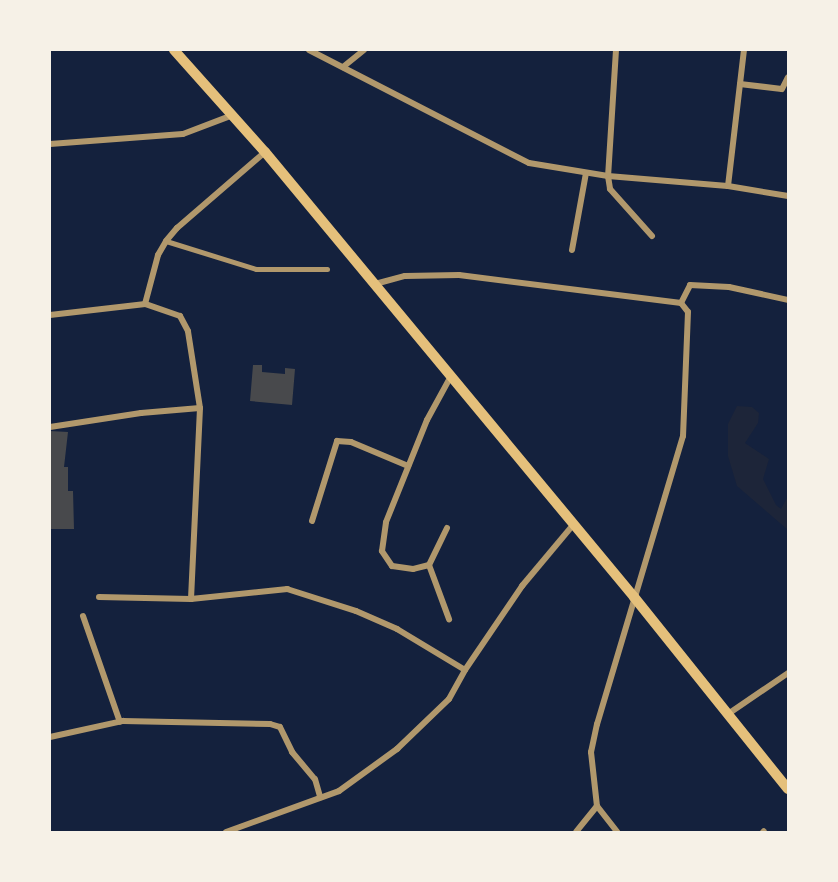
<!DOCTYPE html>
<style>
body{margin:0}
#map{position:relative;width:838px;height:882px;overflow:hidden;background:#14213d;font-family:"Varela Round",sans-serif}
div>[style]{position:absolute}
.green>*{inset:0;background:#1d2539}
.building>*{inset:0;background:#48494c}
.pedestrian>*{height:5px;margin:-2.5px;padding:0 2.5px;transform-origin:2.5px;border-radius:2.5px;background:#b1986c}
.minor>*{height:6px;margin:-3px;padding:0 3px;transform-origin:3px;border-radius:3px;background:#b1986c}
.secondary>*{height:10px;margin:-5px;padding:0 5px;transform-origin:5px;border-radius:5px;background:#e5c07b}
span{translate:-50% -50%;white-space:nowrap;text-align:center;line-height:1.15;-webkit-text-stroke:4.5px #f6f1e7;paint-order:stroke}
.frame{position:absolute;inset:0;border:51px solid #f6f1e7;pointer-events:none}
</style>
<div id="map">
<div class="green">
<div style="clip-path:polygon(737px 406px,752px 407px,759px 413px,758px 423px,745px 443px,769px 459px,763px 479px,776px 505px,781px 509px,788px 496px,788px 530px,737px 486px,728px 456px,728px 424px)"></div>
</div>
<div class="building">
<div style="clip-path:polygon(253px 365px,262px 365px,262px 372px,285px 374px,285px 368px,295px 369px,292px 405px,250px 401px)"></div>
<div style="clip-path:polygon(50px 431px,68px 432px,64px 467px,68px 467px,68px 491px,73px 491px,74px 529px,50px 529px)"></div>
</div>
<div class="pedestrian">
<div style="left:166px;top:241px;width:94px;rotate:17.3deg"></div>
<div style="left:256px;top:269px;width:71px"></div>
</div>
<div class="minor">
<div style="left:309px;top:50px;width:247px;rotate:27.2deg"></div>
<div style="left:529px;top:163px;width:80px;rotate:9.3deg"></div>
<div style="left:608px;top:176px;width:120px;rotate:4.8deg"></div>
<div style="left:728px;top:186px;width:61px;rotate:9.5deg"></div>
<div style="left:616px;top:50px;width:126px;rotate:93.6deg"></div>
<div style="left:608px;top:176px;width:13px;rotate:81deg"></div>
<div style="left:610px;top:189px;width:63px;rotate:48.2deg"></div>
<div style="left:343px;top:67px;width:27px;rotate:-39deg"></div>
<div style="left:740px;top:84px;width:42px;rotate:6.8deg"></div>
<div style="left:782px;top:89px;width:13px;rotate:-63deg"></div>
<div style="left:50px;top:144px;width:133px;rotate:-4.3deg"></div>
<div style="left:183px;top:134px;width:53px;rotate:-20.8deg"></div>
<div style="left:728px;top:186px;width:137px;rotate:-83.3deg"></div>
<div style="left:572px;top:250px;width:78px;rotate:-79.7deg"></div>
<div style="left:375px;top:284px;width:31px;rotate:-15deg"></div>
<div style="left:405px;top:276px;width:54px;rotate:-1.1deg"></div>
<div style="left:459px;top:275px;width:224px;rotate:7.2deg"></div>
<div style="left:681px;top:303px;width:11px;rotate:52deg"></div>
<div style="left:688px;top:312px;width:124px;rotate:92.3deg"></div>
<div style="left:683px;top:436px;width:301px;rotate:106.6deg"></div>
<div style="left:597px;top:724px;width:29px;rotate:102deg"></div>
<div style="left:591px;top:752px;width:54px;rotate:83.7deg"></div>
<div style="left:597px;top:806px;width:33px;rotate:129deg"></div>
<div style="left:681px;top:303px;width:20px;rotate:-63deg"></div>
<div style="left:690px;top:285px;width:39px;rotate:3deg"></div>
<div style="left:729px;top:287px;width:60px;rotate:12.4deg"></div>
<div style="left:50px;top:315px;width:96px;rotate:-6.6deg"></div>
<div style="left:50px;top:427px;width:92px;rotate:-8.7deg"></div>
<div style="left:141px;top:413px;width:59px;rotate:-4.8deg"></div>
<div style="left:312px;top:521px;width:84px;rotate:-72.6deg"></div>
<div style="left:337px;top:441px;width:14px;rotate:4deg"></div>
<div style="left:351px;top:442px;width:62px;rotate:22.8deg"></div>
<div style="left:447px;top:528px;width:41px;rotate:115.9deg"></div>
<div style="left:429px;top:565px;width:16px;rotate:166deg"></div>
<div style="left:413px;top:569px;width:21px;rotate:-172deg"></div>
<div style="left:392px;top:566px;width:18px;rotate:-124deg"></div>
<div style="left:382px;top:551px;width:29px;rotate:-82deg"></div>
<div style="left:386px;top:522px;width:110px;rotate:-68.1deg"></div>
<div style="left:427px;top:420px;width:50px;rotate:-61.4deg"></div>
<div style="left:429px;top:565px;width:58px;rotate:69.7deg"></div>
<div style="left:99px;top:597px;width:92px;rotate:1.2deg"></div>
<div style="left:191px;top:599px;width:191px;rotate:-87.3deg"></div>
<div style="left:200px;top:408px;width:78px;rotate:-98.9deg"></div>
<div style="left:188px;top:331px;width:17px;rotate:-118deg"></div>
<div style="left:180px;top:316px;width:37px;rotate:-161deg"></div>
<div style="left:145px;top:304px;width:51px;rotate:-75.1deg"></div>
<div style="left:158px;top:255px;width:16px;rotate:-60deg"></div>
<div style="left:166px;top:241px;width:17px;rotate:-50deg"></div>
<div style="left:177px;top:228px;width:116px;rotate:-40.8deg"></div>
<div style="left:191px;top:599px;width:97px;rotate:-5.9deg"></div>
<div style="left:287px;top:589px;width:72px;rotate:17.7deg"></div>
<div style="left:356px;top:611px;width:45px;rotate:23.7deg"></div>
<div style="left:397px;top:629px;width:79px;rotate:31.1deg"></div>
<div style="left:83px;top:616px;width:112px;rotate:70.8deg"></div>
<div style="left:728px;top:714px;width:73px;rotate:-34.3deg"></div>
<div style="left:50px;top:737px;width:75px;rotate:-12.4deg"></div>
<div style="left:123px;top:721px;width:147px;rotate:1.2deg"></div>
<div style="left:270px;top:724px;width:10px;rotate:17deg"></div>
<div style="left:280px;top:727px;width:28px;rotate:64deg"></div>
<div style="left:292px;top:752px;width:35px;rotate:50deg"></div>
<div style="left:315px;top:779px;width:19px;rotate:74deg"></div>
<div style="left:597px;top:806px;width:33px;rotate:52deg"></div>
<div style="left:226px;top:832px;width:120px;rotate:-19.9deg"></div>
<div style="left:339px;top:791px;width:72px;rotate:-35.9deg"></div>
<div style="left:397px;top:749px;width:72px;rotate:-43.9deg"></div>
<div style="left:449px;top:699px;width:33px;rotate:-61deg"></div>
<div style="left:465px;top:670px;width:102px;rotate:-55.8deg"></div>
<div style="left:522px;top:586px;width:80px;rotate:-50.1deg"></div>
<div style="left:763px;top:832px;width:1px;rotate:-45deg"></div>
</div>
<div class="secondary">
<div style="left:174px;top:50px;width:137px;rotate:48.3deg"></div>
<div style="left:265px;top:152px;width:578px;rotate:50.33deg"></div>
<div style="left:634px;top:597px;width:246px;rotate:51.3deg"></div>
</div>
<div class="frame"></div>
</div>
